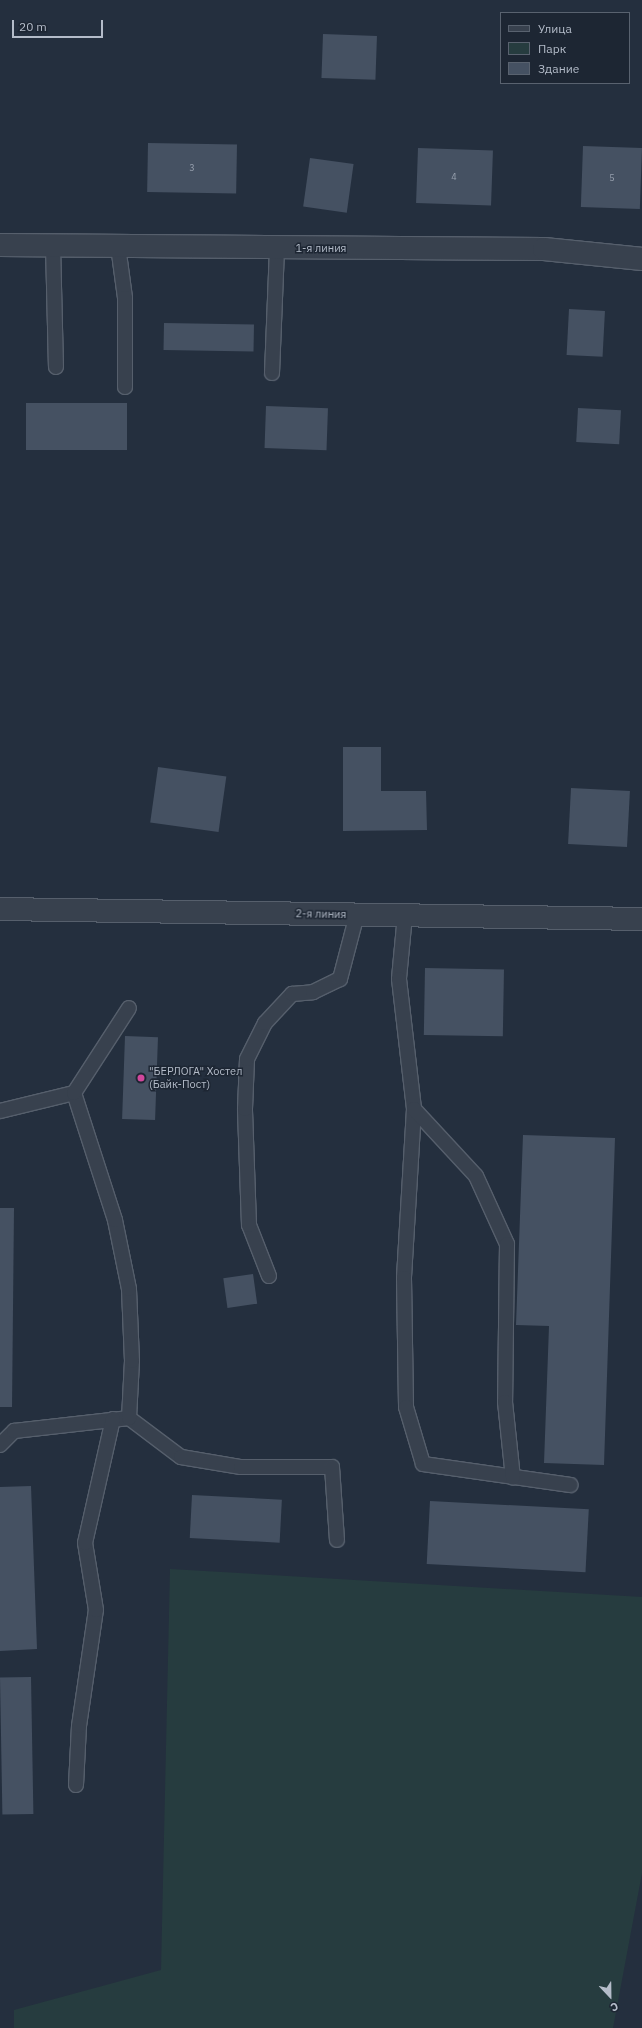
<!DOCTYPE html>
<meta charset="utf-8">
<style>
body{margin:0}
#map{position:relative;width:642px;height:2028px;overflow:hidden;background:#242f3e;font-family:"IBM Plex Sans",sans-serif}
div>[style]{position:absolute}
.green>*{inset:0;background:#263c3f}
.building>*{inset:0;background:#455162;transform-origin:0 0}
.roads{filter:drop-shadow(1px 0 #565f6c) drop-shadow(-1px 0 #565f6c) drop-shadow(0 1px #565f6c) drop-shadow(0 -1px #565f6c)}
.lane>*{height:14px;margin:-7px;padding:0 7px;transform-origin:7px;border-radius:7px;background:#38414e}
.street>*{height:22px;margin:-11px;padding:0 11px;transform-origin:11px;border-radius:11px;background:#38414e}
.dots>*{width:11px;height:11px;translate:-50% -50%;box-sizing:border-box;border:2px solid #1d2633;border-radius:50%}
span{translate:-50% -50%;white-space:nowrap;text-align:center;line-height:1.15;-webkit-text-stroke:3px #1d2633;paint-order:stroke}
.number-label{font-size:9px;color:#98a1af}
.number-label span{-webkit-text-stroke-width:0}
.street-label{font-size:11px;color:#b4bcc9}
.poi-label{font-size:11px;color:#b4bcc9}
.left{translate:0 -50%;text-align:left}
.legend{position:absolute;left:500px;top:12px;width:130px;height:72px;box-sizing:border-box;background:#1d2633;border:1px solid #59626f;margin:0;padding:5px 7px;list-style:none;font-size:12px;color:#b4bcc9}
.legend li{display:flex;align-items:center;gap:8px;height:20px}
.legend b{width:20px;border:1px solid #59626f}
.north{position:absolute;left:590px;top:1976px;width:40px;height:40px;-webkit-text-stroke:3px #1d2633;paint-order:stroke;rotate:158deg;font-size:11px;font-weight:700;line-height:16px;text-align:center;color:#b4bcc9}
.north::after{content:'';display:block;margin:auto;width:14px;height:18px;background:#b4bcc9;clip-path:polygon(50% 0,100% 100%,50% 72%,0 100%)}
.scale{position:absolute;left:12px;top:20px;width:91px;height:18px;box-sizing:border-box;border:2px solid #b4bcc9;border-top:0;padding-left:5px;font-size:12px;line-height:14px;white-space:nowrap;color:#b4bcc9;-webkit-text-stroke:3px #1d2633;paint-order:stroke}
</style>
<div id="map">
<div class="green">
<div style="clip-path:polygon(170px 1569px,642px 1597px,642px 1873px,613px 2028px,14px 2028px,14px 2010px,161px 1970px)"></div>
</div>
<div class="building">
<div style="left:323px;top:34px;width:54px;height:44px;rotate:2deg"></div>
<div style="left:148px;top:143px;width:89px;height:49px;rotate:1deg"></div>
<div style="left:583px;top:146px;width:59px;height:61px;rotate:2deg"></div>
<div style="left:418px;top:148px;width:75px;height:55px;rotate:2deg"></div>
<div style="left:310px;top:158px;width:44px;height:49px;rotate:8deg"></div>
<div style="left:569px;top:309px;width:36px;height:46px;rotate:3deg"></div>
<div style="left:164px;top:323px;width:90px;height:27px;rotate:1deg"></div>
<div style="left:127px;top:403px;width:47px;height:101px;rotate:90deg"></div>
<div style="left:266px;top:406px;width:62px;height:42px;rotate:2deg"></div>
<div style="left:578px;top:408px;width:43px;height:34px;rotate:3deg"></div>
<div style="clip-path:polygon(343px 747px,381px 747px,381px 791px,426px 791px,427px 830px,343px 831px)"></div>
<div style="left:158px;top:767px;width:69px;height:56px;rotate:8deg"></div>
<div style="left:571px;top:788px;width:59px;height:56px;rotate:3deg"></div>
<div style="left:425px;top:968px;width:79px;height:67px;rotate:1deg"></div>
<div style="left:125px;top:1036px;width:33px;height:83px;rotate:2deg"></div>
<div style="clip-path:polygon(523px 1135px,615px 1138px,604px 1465px,544px 1463px,549px 1326px,516px 1325px)"></div>
<div style="clip-path:polygon(0 1208px,14px 1208px,12px 1407px,0 1407px)"></div>
<div style="left:253px;top:1274px;width:30px;height:30px;rotate:82deg"></div>
<div style="clip-path:polygon(31px 1486px,37px 1649px,0 1651px,0 1487px)"></div>
<div style="left:192px;top:1495px;width:90px;height:43px;rotate:3deg"></div>
<div style="left:430px;top:1501px;width:159px;height:63px;rotate:3deg"></div>
<div style="left:31px;top:1677px;width:137px;height:31px;rotate:89deg"></div>
</div>
<div class="roads">
<div class="lane">
<div style="left:53px;top:245px;width:122px;rotate:88.6deg"></div>
<div style="left:118px;top:246px;width:52px;rotate:82.3deg"></div>
<div style="left:125px;top:298px;width:89px;rotate:90deg"></div>
<div style="left:272px;top:373px;width:126px;rotate:-87.7deg"></div>
<div style="left:405px;top:915px;width:64px;rotate:95.4deg"></div>
<div style="left:399px;top:979px;width:131px;rotate:83.4deg"></div>
<div style="left:414px;top:1109px;width:169px;rotate:93.4deg"></div>
<div style="left:404px;top:1278px;width:129px;rotate:89.1deg"></div>
<div style="left:406px;top:1407px;width:59px;rotate:73.4deg"></div>
<div style="left:423px;top:1464px;width:149px;rotate:8.1deg"></div>
<div style="left:414px;top:1109px;width:91px;rotate:47.2deg"></div>
<div style="left:476px;top:1176px;width:75px;rotate:65.5deg"></div>
<div style="left:507px;top:1244px;width:158px;rotate:90.7deg"></div>
<div style="left:505px;top:1402px;width:76px;rotate:84deg"></div>
<div style="left:0;top:1111px;width:76px;rotate:-13.7deg"></div>
<div style="left:269px;top:1276px;width:55px;rotate:-111.4deg"></div>
<div style="left:249px;top:1225px;width:116px;rotate:-92deg"></div>
<div style="left:245px;top:1109px;width:50px;rotate:-87.7deg"></div>
<div style="left:247px;top:1059px;width:40px;rotate:-63.4deg"></div>
<div style="left:265px;top:1023px;width:40px;rotate:-47deg"></div>
<div style="left:292px;top:994px;width:21px;rotate:-5deg"></div>
<div style="left:313px;top:992px;width:30px;rotate:-26deg"></div>
<div style="left:340px;top:979px;width:67px;rotate:-75.3deg"></div>
<div style="left:129px;top:1418px;width:65px;rotate:36.9deg"></div>
<div style="left:181px;top:1457px;width:61px;rotate:9.5deg"></div>
<div style="left:241px;top:1467px;width:91px"></div>
<div style="left:332px;top:1467px;width:73px;rotate:86.1deg"></div>
<div style="left:0;top:1445px;width:20px;rotate:-45deg"></div>
<div style="left:14px;top:1431px;width:116px;rotate:-6.4deg"></div>
<div style="left:129px;top:1418px;width:57px;rotate:-87deg"></div>
<div style="left:132px;top:1361px;width:72px;rotate:-92.4deg"></div>
<div style="left:129px;top:1289px;width:70px;rotate:-101.5deg"></div>
<div style="left:115px;top:1220px;width:133px;rotate:-107.9deg"></div>
<div style="left:74px;top:1093px;width:101px;rotate:-57.1deg"></div>
<div style="left:76px;top:1785px;width:59px;rotate:-87.1deg"></div>
<div style="left:79px;top:1726px;width:117px;rotate:-81.7deg"></div>
<div style="left:96px;top:1610px;width:68px;rotate:-99.3deg"></div>
<div style="left:85px;top:1543px;width:127px;rotate:-77.3deg"></div>
</div>
<div class="street">
<div style="left:0;top:245px;width:544px;rotate:0.42deg"></div>
<div style="left:544px;top:249px;width:99px;rotate:5.8deg"></div>
<div style="left:0;top:909px;width:642px;rotate:0.89deg"></div>
</div>
</div>
<div class="dots">
<div style="left:141px;top:1078px;background:#d1479c"></div>
</div>
<div class="number-label">
<span style="left:192px;top:168px">3</span>
<span style="left:454px;top:177px">4</span>
<span style="left:612px;top:178px">5</span>
</div>
<div class="street-label">
<span style="left:321px;top:248px">1-я линия</span>
<span style="left:321px;top:914px;rotate:1deg">2-я линия</span>
</div>
<div class="poi-label">
<span class="left" style="left:149px;top:1078px">"БЕРЛОГА" Хостел<br>(Байк-Пост)</span>
</div>
<ul class="legend">
<li><b style="height:5px;background:#38414e"></b>Улица</li>
<li><b style="height:11px;background:#263c3f"></b>Парк</li>
<li><b style="height:11px;background:#455162"></b>Здание</li>
</ul>
<div class="north">С</div>
<div class="scale">20 m</div>
</div>
